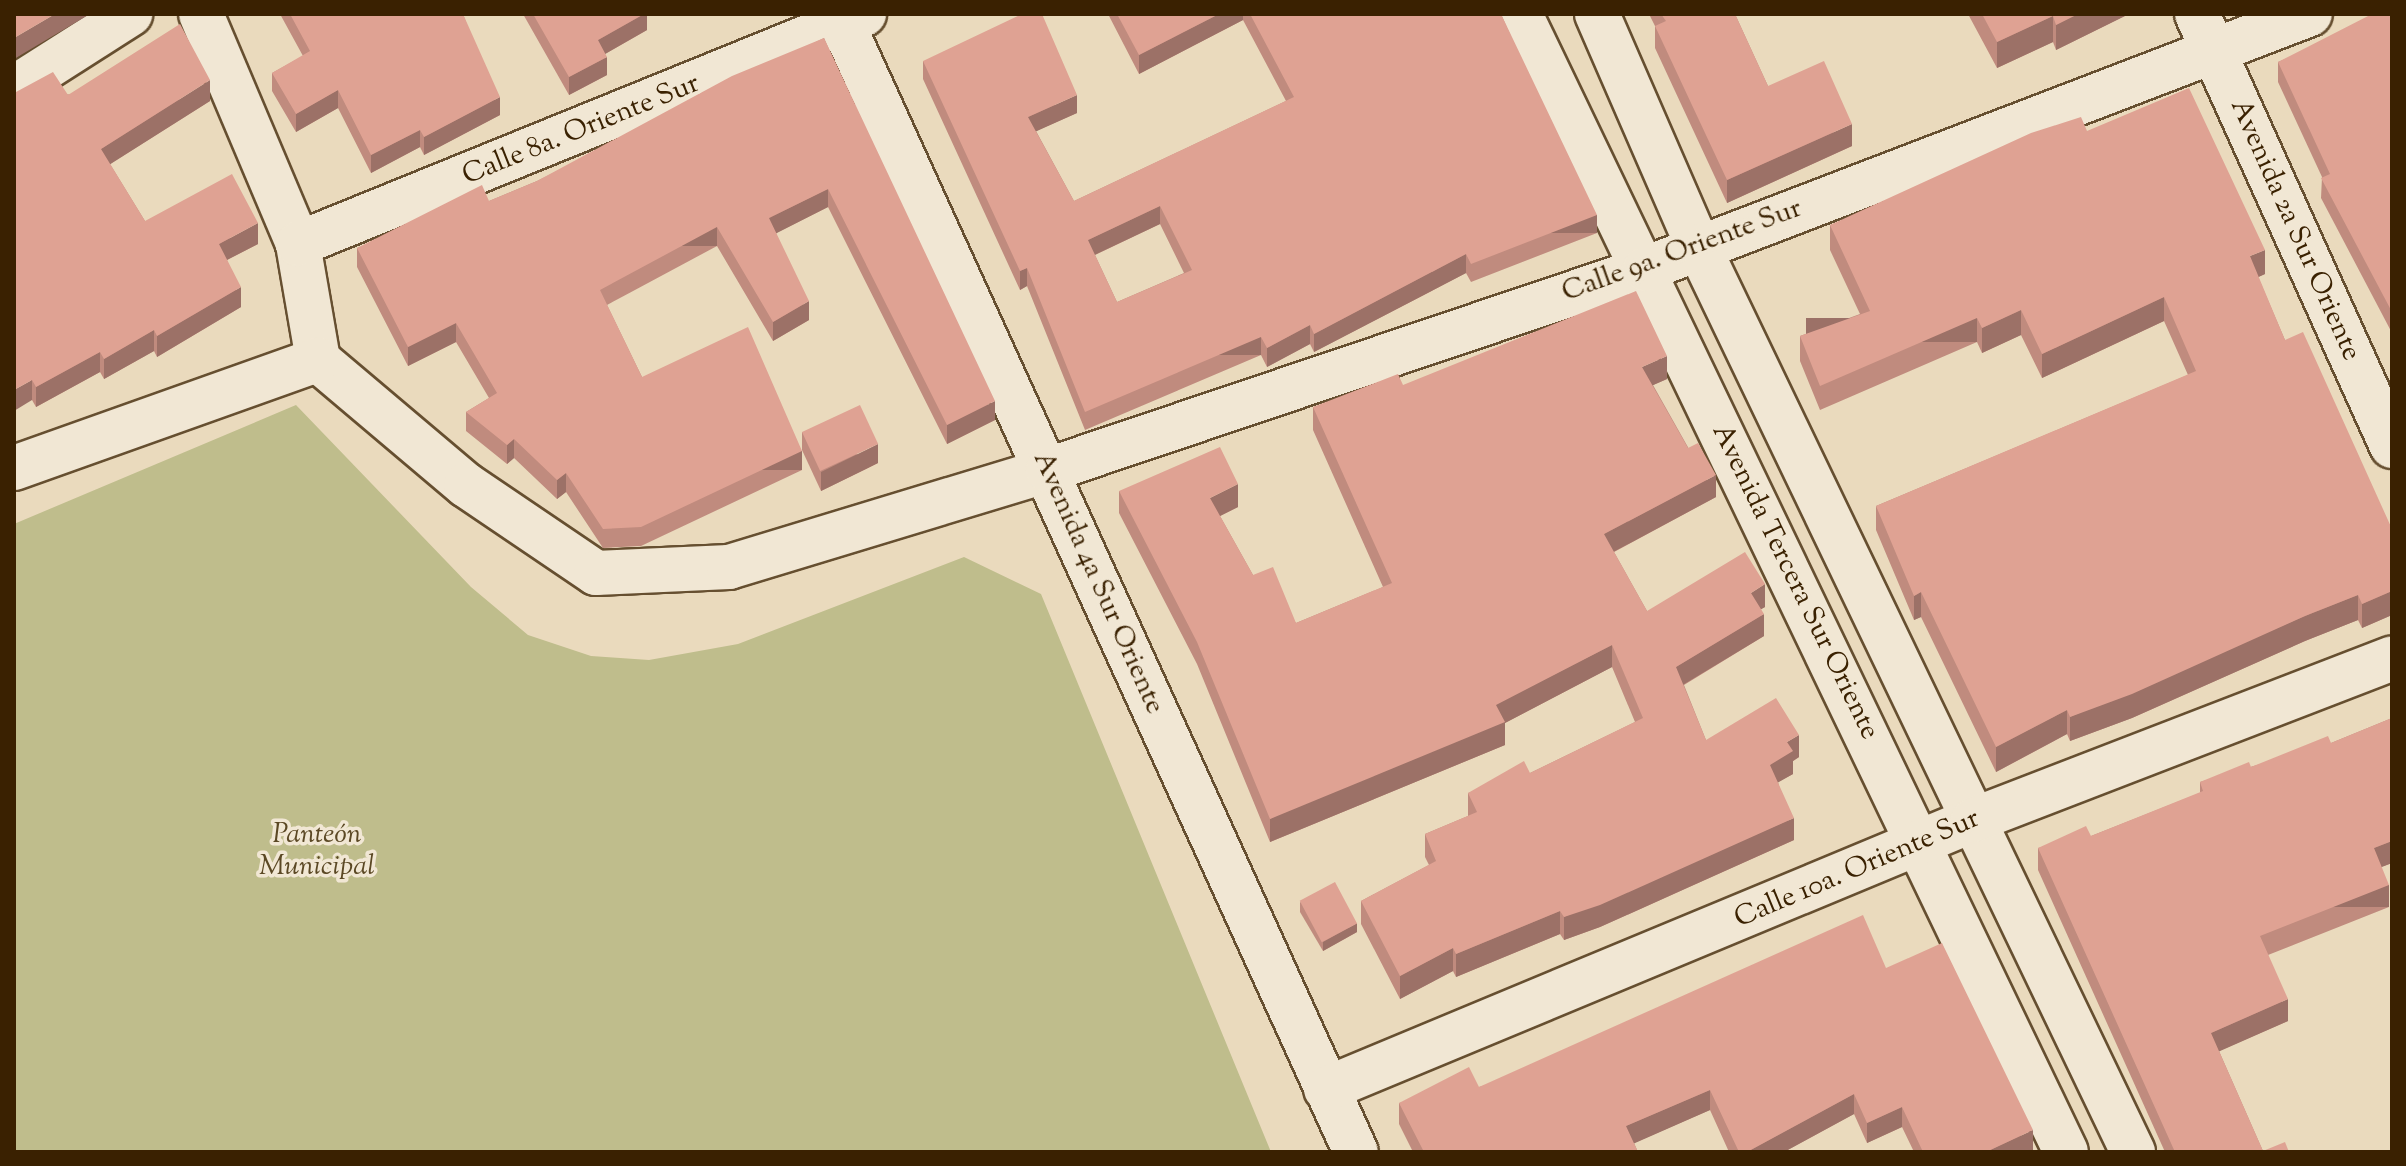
<!DOCTYPE html>
<meta charset="utf-8">
<style>
body{margin:0}
#map{position:relative;width:2406px;height:1166px;overflow:hidden;background:#eadabd;font-family:"Sorts Mill Goudy",serif}
div>[style]{position:absolute}
.green>*{inset:0;background:#bfbd8c}
.roads{filter:drop-shadow(2px 0 #664f30) drop-shadow(-2px 0 #664f30) drop-shadow(0 2px #664f30) drop-shadow(0 -2px #664f30)}
.minor>*{height:44px;margin:-22px;padding:0 22px;transform-origin:22px;border-radius:22px;background:#f1e7d4}
.wall>*{inset:0;background:#c08b7e}
.shaded-wall>*{inset:0;background:#9c7167;transform-origin:0 0}
.building>*{inset:0;background:#dfa293;transform-origin:0 0}
span{translate:-50% -50%;white-space:nowrap;text-align:center;line-height:1.15;-webkit-text-stroke:7px #f1e7d4;paint-order:stroke}
.street-label{font-size:28px;color:#3a2101}
.park-label{font-size:28px;color:#5b4824;font-style:italic}
.frame{position:absolute;inset:0;border:16px solid #3a2101;pointer-events:none}
</style>
<div id="map">
<div class="green">
<div style="clip-path:polygon(296px 405px,471px 587px,528px 635px,591px 656px,649px 660px,738px 644px,964px 557px,1041px 594px,1271px 1152px,14px 1152px,14px 524px)"></div>
</div>
<div class="roads">
<div class="minor">
<div style="left:201px;top:14px;width:250px;rotate:67.1deg"></div>
<div style="left:298px;top:244px;width:118px;rotate:80.2deg"></div>
<div style="left:838px;top:14px;width:1250px;rotate:65.53deg"></div>
<div style="left:1520px;top:14px;width:1262px;rotate:64.37deg"></div>
<div style="left:1597px;top:14px;width:253px;rotate:66.5deg"></div>
<div style="left:1698px;top:246px;width:1005px;rotate:64.35deg"></div>
<div style="left:2197px;top:14px;width:474px;rotate:65.7deg"></div>
<div style="left:14px;top:88px;width:138px;rotate:-32.5deg"></div>
<div style="left:298px;top:244px;width:611px;rotate:-22.11deg"></div>
<div style="left:318px;top:360px;width:194px;rotate:40.2deg"></div>
<div style="left:466px;top:485px;width:157px;rotate:34.1deg"></div>
<div style="left:596px;top:573px;width:133px;rotate:-2.6deg"></div>
<div style="left:729px;top:567px;width:333px;rotate:-16.9deg"></div>
<div style="left:1048px;top:470px;width:630px;rotate:-18.61deg"></div>
<div style="left:1645px;top:269px;width:712px;rotate:-20.98deg"></div>
<div style="left:14px;top:468px;width:323px;rotate:-19.6deg"></div>
<div style="left:1326px;top:1089px;width:701px;rotate:-22.58deg"></div>
<div style="left:1973px;top:820px;width:449px;rotate:-21.1deg"></div>
</div>
</div>
<div class="wall">
<div style="clip-path:polygon(280px 14px,463px 14px,500px 115px,424px 155px,420px 147px,371px 173px,338px 108px,296px 132px,272px 91px,272px 73px,303px 56px)"></div>
<div style="clip-path:polygon(523px 14px,647px 14px,647px 30px,605px 54px,607px 75px,569px 95px)"></div>
<div style="clip-path:polygon(evenodd,1108px 14px,1501px 14px,1597px 233px,1471px 282px,1466px 273px,1314px 352px,1310px 344px,1267px 367px,1261px 355px,1085px 430px,1027px 286px,1020px 290px,923px 79px,923px 61px,1077px 113px,1036px 131px,1074px 201px,1286px 101px,1243px 20px,1139px 74px,1108px 14px,1160px 224px,1184px 273px,1117px 302px,1095px 255px,1160px 224px)"></div>
<div style="clip-path:polygon(1649px 14px,1735px 14px,1768px 86px,1852px 146px,1727px 203px,1655px 48px,1655px 26px)"></div>
<div style="clip-path:polygon(1968px 14px,2129px 14px,2056px 50px,2053px 42px,1997px 68px)"></div>
<div style="clip-path:polygon(2392px 14px,2392px 333px,2321px 198px,2322px 177px,2278px 82px,2278px 62px)"></div>
<div style="clip-path:polygon(824px 38px,995px 420px,947px 444px,828px 207px,776px 233px,809px 320px,773px 341px,717px 246px,607px 305px,642px 377px,802px 470px,641px 546px,603px 548px,566px 492px,557px 499px,514px 458px,507px 464px,466px 431px,466px 412px,489px 398px,456px 342px,408px 366px,357px 267px,357px 248px,489px 201px,537px 181px)"></div>
<div style="clip-path:polygon(16px 92px,210px 101px,110px 164px,145px 221px,258px 244px,227px 260px,241px 307px,157px 357px,154px 351px,104px 379px,100px 372px,36px 407px,32px 400px)"></div>
<div style="clip-path:polygon(2087px 131px,2265px 274px,2258px 277px,2285px 340px,2392px 529px,2392px 615px,2362px 628px,2358px 620px,2305px 641px,2132px 718px,2070px 741px,2067px 734px,1996px 772px,1921px 617px,1914px 620px,1876px 530px,1876px 506px,2188px 375px,2164px 321px,2042px 378px,2021px 335px,1982px 353px,1977px 342px,1820px 410px,1800px 361px,1800px 336px,1860px 314px,1830px 250px,1830px 225px)"></div>
<div style="clip-path:polygon(1667px 379px,1653px 385px,1716px 497px,1614px 552px,1647px 611px,1765px 607px,1761px 609px,1764px 636px,1684px 685px,1706px 740px,1799px 757px,1793px 761px,1793px 774px,1778px 782px,1794px 840px,1600px 927px,1564px 940px,1560px 934px,1456px 977px,1453px 971px,1400px 999px,1361px 924px,1361px 901px,1429px 865px,1425px 857px,1425px 834px,1468px 816px,1468px 793px,1530px 773px,1635px 722px,1612px 667px,1505px 723px,1505px 745px,1270px 842px,1197px 664px,1119px 513px,1119px 491px,1238px 507px,1220px 516px,1253px 575px,1296px 623px,1383px 587px,1313px 430px,1313px 407px,1403px 385px)"></div>
<div style="clip-path:polygon(802px 432px,878px 463px,821px 491px,802px 450px)"></div>
<div style="clip-path:polygon(2392px 718px,2392px 863px,2381px 867px,2389px 907px,2268px 955px,2288px 1021px,2219px 1051px,2263px 1151px,2289px 1152px,2165px 1152px,2038px 870px,2038px 848px,2091px 836px,2200px 793px,2200px 782px,2331px 743px)"></div>
<div style="clip-path:polygon(1300px 902px,1357px 932px,1323px 951px,1300px 912px)"></div>
<div style="clip-path:polygon(1886px 968px,2033px 1150px,2030px 1152px,1914px 1152px,1902px 1127px,1867px 1143px,1854px 1114px,1784px 1152px,1729px 1152px,1710px 1110px,1634px 1143px,1638px 1152px,1413px 1152px,1399px 1124px,1399px 1103px,1479px 1087px)"></div>
</div>
<div class="shaded-wall">
<div style="clip-path:polygon(55px 14px,90px 14px,14px 59px,14px 38px)"></div>
<div style="clip-path:polygon(644px 14px,647px 14px,647px 30px,598px 58px,598px 40px)"></div>
<div style="clip-path:polygon(1219px 14px,1243px 14px,1243px 20px,1139px 74px,1139px 55px)"></div>
<div style="clip-path:polygon(2078px 14px,2129px 14px,2056px 50px,2056px 25px)"></div>
<div style="clip-path:polygon(2053px 16px,2053px 42px,1997px 68px,1997px 42px)"></div>
<div style="clip-path:polygon(607px 57px,607px 75px,569px 95px,569px 77px)"></div>
<div style="clip-path:polygon(210px 80px,210px 101px,101px 170px,101px 149px)"></div>
<div style="clip-path:polygon(338px 90px,338px 108px,296px 132px,296px 114px)"></div>
<div style="clip-path:polygon(1077px 95px,1077px 113px,1028px 135px,1028px 117px)"></div>
<div style="clip-path:polygon(500px 97px,500px 115px,424px 155px,424px 137px)"></div>
<div style="clip-path:polygon(1852px 124px,1852px 146px,1727px 203px,1727px 180px)"></div>
<div style="clip-path:polygon(420px 130px,420px 147px,371px 173px,371px 155px)"></div>
<div style="clip-path:polygon(828px 189px,828px 207px,769px 237px,769px 218px)"></div>
<div style="clip-path:polygon(1160px 206px,1160px 224px,1088px 258px,1088px 240px)"></div>
<div style="left:1597px;top:215px;width:18px;height:135px;rotate:90deg"></div>
<div style="clip-path:polygon(258px 223px,258px 244px,219px 264px,219px 244px)"></div>
<div style="left:717px;top:227px;width:19px;height:133px;rotate:90deg"></div>
<div style="clip-path:polygon(2265px 250px,2265px 274px,2250px 281px,2250px 256px)"></div>
<div style="clip-path:polygon(1466px 254px,1466px 273px,1314px 352px,1314px 334px)"></div>
<div style="clip-path:polygon(1027px 268px,1027px 286px,1020px 290px,1020px 271px)"></div>
<div style="clip-path:polygon(241px 287px,241px 307px,157px 357px,157px 336px)"></div>
<div style="clip-path:polygon(2164px 297px,2164px 321px,2042px 378px,2042px 354px)"></div>
<div style="clip-path:polygon(809px 301px,809px 320px,773px 341px,773px 322px)"></div>
<div style="clip-path:polygon(2021px 310px,2021px 335px,1982px 353px,1982px 328px)"></div>
<div style="left:1977px;top:318px;width:24px;height:171px;rotate:90deg"></div>
<div style="clip-path:polygon(456px 323px,456px 342px,408px 366px,408px 347px)"></div>
<div style="clip-path:polygon(1310px 325px,1310px 344px,1267px 367px,1267px 348px)"></div>
<div style="clip-path:polygon(154px 330px,154px 351px,104px 379px,104px 359px)"></div>
<div style="left:1261px;top:337px;width:18px;height:191px;rotate:90deg"></div>
<div style="clip-path:polygon(100px 352px,100px 372px,36px 407px,36px 387px)"></div>
<div style="clip-path:polygon(1667px 356px,1667px 379px,1642px 390px,1642px 367px)"></div>
<div style="clip-path:polygon(32px 380px,32px 400px,14px 411px,14px 390px)"></div>
<div style="clip-path:polygon(995px 401px,995px 420px,947px 444px,947px 425px)"></div>
<div style="clip-path:polygon(514px 439px,514px 458px,507px 464px,507px 445px)"></div>
<div style="clip-path:polygon(878px 444px,878px 463px,821px 491px,821px 472px)"></div>
<div style="left:802px;top:451px;width:19px;height:178px;rotate:90deg"></div>
<div style="clip-path:polygon(566px 473px,566px 492px,557px 499px,557px 480px)"></div>
<div style="clip-path:polygon(1716px 475px,1716px 497px,1604px 557px,1604px 534px)"></div>
<div style="clip-path:polygon(1238px 484px,1238px 507px,1210px 521px,1210px 498px)"></div>
<div style="clip-path:polygon(1765px 584px,1765px 607px,1751px 615px,1751px 593px)"></div>
<div style="clip-path:polygon(2392px 591px,2392px 615px,2362px 628px,2362px 604px)"></div>
<div style="clip-path:polygon(1921px 592px,1921px 617px,1914px 620px,1914px 596px)"></div>
<div style="clip-path:polygon(2358px 595px,2358px 620px,2305px 641px,2132px 718px,2070px 741px,2070px 717px,2305px 616px)"></div>
<div style="clip-path:polygon(1764px 614px,1764px 636px,1676px 689px,1676px 667px)"></div>
<div style="clip-path:polygon(1612px 645px,1612px 667px,1505px 723px,1505px 745px,1270px 842px,1270px 819px)"></div>
<div style="clip-path:polygon(2067px 710px,2067px 734px,1996px 772px,1996px 747px)"></div>
<div style="clip-path:polygon(1799px 735px,1799px 757px,1793px 761px,1793px 774px,1770px 787px,1770px 765px,1787px 742px)"></div>
<div style="clip-path:polygon(1794px 818px,1794px 840px,1600px 927px,1564px 940px,1564px 917px)"></div>
<div style="clip-path:polygon(2392px 841px,2392px 863px,2374px 870px,2374px 848px)"></div>
<div style="left:2389px;top:885px;width:22px;height:139px;rotate:90deg"></div>
<div style="clip-path:polygon(1560px 911px,1560px 934px,1456px 977px,1456px 954px)"></div>
<div style="clip-path:polygon(1357px 923px,1357px 932px,1323px 951px,1323px 942px)"></div>
<div style="clip-path:polygon(1453px 948px,1453px 971px,1400px 999px,1400px 976px)"></div>
<div style="clip-path:polygon(2288px 999px,2288px 1021px,2211px 1055px,2211px 1033px)"></div>
<div style="clip-path:polygon(1710px 1090px,1710px 1110px,1626px 1147px,1626px 1126px)"></div>
<div style="clip-path:polygon(1854px 1094px,1854px 1114px,1784px 1152px,1747px 1152px)"></div>
<div style="clip-path:polygon(1902px 1107px,1902px 1127px,1867px 1143px,1867px 1123px)"></div>
<div style="clip-path:polygon(2033px 1130px,2033px 1150px,2030px 1152px,1986px 1152px)"></div>
</div>
<div class="building">
<div style="clip-path:polygon(14px 14px,55px 14px,14px 38px)"></div>
<div style="clip-path:polygon(290px 14px,463px 14px,500px 97px,424px 137px,420px 130px,371px 155px,338px 90px,296px 114px,272px 73px,310px 51px)"></div>
<div style="clip-path:polygon(533px 14px,644px 14px,598px 40px,607px 57px,569px 77px)"></div>
<div style="clip-path:polygon(evenodd,1022px 14px,1042px 14px,1077px 95px,1028px 117px,1074px 201px,1294px 97px,1250px 14px,1501px 14px,1597px 215px,1471px 264px,1466px 254px,1314px 334px,1310px 325px,1267px 348px,1261px 337px,1085px 412px,1027px 268px,1020px 271px,923px 61px,1022px 14px,1160px 206px,1192px 270px,1117px 302px,1088px 240px,1160px 206px)"></div>
<div style="clip-path:polygon(1117px 14px,1219px 14px,1139px 55px)"></div>
<div style="clip-path:polygon(1661px 14px,1735px 14px,1768px 86px,1824px 61px,1852px 124px,1727px 180px,1655px 26px,1666px 21px)"></div>
<div style="clip-path:polygon(1982px 14px,2078px 14px,2056px 25px,2053px 16px,1997px 42px)"></div>
<div style="clip-path:polygon(2372px 14px,2392px 14px,2392px 312px,2321px 178px,2330px 174px,2278px 62px)"></div>
<div style="clip-path:polygon(180px 24px,210px 80px,101px 149px,145px 221px,232px 174px,258px 223px,219px 244px,241px 287px,157px 336px,154px 330px,104px 359px,100px 352px,36px 387px,32px 380px,14px 390px,14px 91px,16px 92px,53px 72px,68px 95px)"></div>
<div style="clip-path:polygon(824px 38px,995px 401px,947px 425px,828px 189px,769px 218px,809px 301px,773px 322px,717px 227px,600px 290px,642px 377px,748px 327px,802px 451px,641px 527px,603px 529px,566px 473px,557px 480px,514px 439px,507px 445px,466px 412px,497px 393px,456px 323px,408px 347px,357px 248px,482px 185px,489px 201px,537px 181px,732px 76px)"></div>
<div style="clip-path:polygon(2189px 88px,2265px 250px,2250px 256px,2285px 340px,2303px 332px,2392px 529px,2392px 591px,2362px 604px,2358px 595px,2305px 616px,2132px 694px,2070px 717px,2067px 710px,1996px 747px,1921px 592px,1914px 596px,1876px 506px,2196px 371px,2164px 297px,2042px 354px,2021px 310px,1982px 328px,1977px 318px,1820px 386px,1800px 336px,1870px 311px,1830px 225px,2031px 133px,2081px 117px,2087px 131px)"></div>
<div style="clip-path:polygon(1636px 291px,1667px 356px,1642px 367px,1688px 448px,1698px 443px,1716px 475px,1604px 534px,1647px 611px,1745px 552px,1765px 584px,1751px 593px,1764px 614px,1676px 667px,1706px 740px,1776px 698px,1799px 735px,1787px 742px,1793px 751px,1770px 765px,1794px 818px,1600px 905px,1564px 917px,1560px 911px,1456px 954px,1453px 948px,1400px 976px,1361px 901px,1436px 861px,1425px 834px,1477px 812px,1468px 793px,1524px 761px,1530px 773px,1643px 718px,1612px 645px,1496px 705px,1505px 722px,1270px 819px,1197px 642px,1119px 491px,1220px 447px,1238px 484px,1210px 498px,1253px 575px,1273px 567px,1296px 623px,1392px 583px,1313px 407px,1398px 374px,1403px 385px)"></div>
<div style="left:860px;top:405px;width:43px;height:64px;rotate:65deg"></div>
<div style="clip-path:polygon(2392px 718px,2392px 841px,2374px 848px,2389px 885px,2260px 936px,2288px 999px,2211px 1033px,2263px 1151px,2285px 1142px,2289px 1152px,2175px 1152px,2038px 848px,2086px 826px,2091px 836px,2203px 791px,2200px 782px,2249px 762px,2251px 767px,2328px 736px,2331px 743px)"></div>
<div style="left:1335px;top:882px;width:47px;height:40px;rotate:62deg"></div>
<div style="clip-path:polygon(1863px 915px,1886px 968px,1942px 943px,2033px 1130px,1986px 1152px,1923px 1152px,1902px 1107px,1867px 1123px,1854px 1094px,1747px 1152px,1739px 1152px,1710px 1090px,1626px 1126px,1638px 1152px,1424px 1152px,1399px 1103px,1469px 1067px,1479px 1087px)"></div>
</div>
<div class="street-label">
<span style="left:581px;top:130px;rotate:-22deg">Calle 8a. Oriente Sur</span>
<span style="left:2295px;top:230px;rotate:66deg">Avenida 2a Sur Oriente</span>
<span style="left:1682px;top:251px;rotate:-20deg">Calle 9a. Oriente Sur</span>
<span style="left:1795px;top:582px;rotate:64deg">Avenida Tercera Sur Oriente</span>
<span style="left:1098px;top:583px;rotate:66deg">Avenida 4a Sur Oriente</span>
<span style="left:1857px;top:869px;rotate:-23deg">Calle 10a. Oriente Sur</span>
</div>
<div class="park-label">
<span style="left:317px;top:851px">Panteón<br>Municipal</span>
</div>
<div class="frame"></div>
</div>
